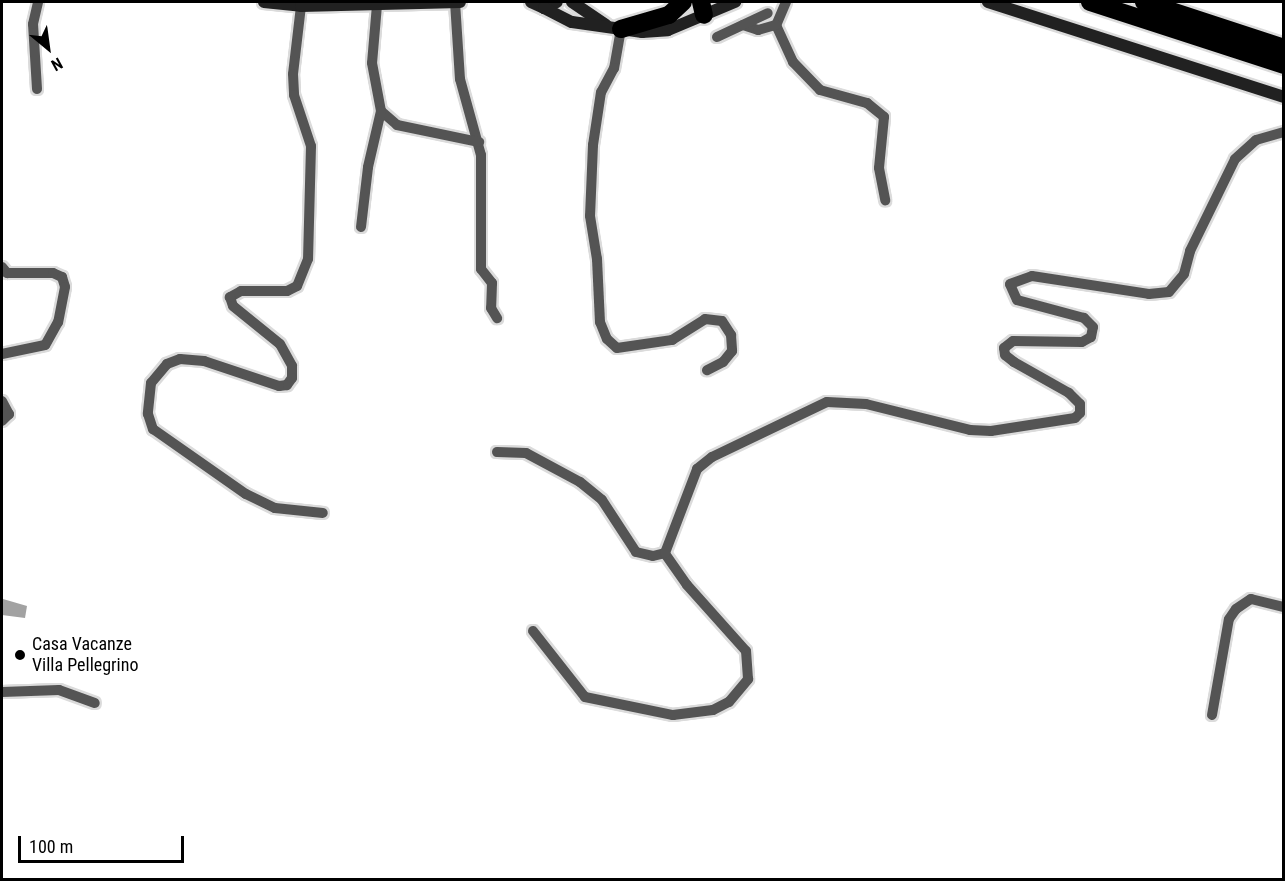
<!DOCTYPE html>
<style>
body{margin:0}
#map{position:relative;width:1285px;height:881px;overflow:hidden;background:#fff;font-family:"Roboto Condensed",sans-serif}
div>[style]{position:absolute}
.water>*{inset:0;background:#a2a2a2}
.roads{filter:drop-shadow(2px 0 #dbdbdb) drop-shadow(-2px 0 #dbdbdb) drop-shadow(0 2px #dbdbdb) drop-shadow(0 -2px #dbdbdb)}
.street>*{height:10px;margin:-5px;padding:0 5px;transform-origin:5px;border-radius:5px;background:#545454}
.secondary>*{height:12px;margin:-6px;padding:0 6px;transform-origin:6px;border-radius:6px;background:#212121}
.highway>*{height:18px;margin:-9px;padding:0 9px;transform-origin:9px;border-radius:9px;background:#000}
.dots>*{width:16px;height:16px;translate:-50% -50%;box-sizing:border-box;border:3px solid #fff;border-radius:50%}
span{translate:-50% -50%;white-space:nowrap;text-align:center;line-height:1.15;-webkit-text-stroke:6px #fff;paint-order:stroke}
.poi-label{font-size:18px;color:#000}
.left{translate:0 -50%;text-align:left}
.frame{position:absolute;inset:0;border:3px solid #000;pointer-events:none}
.north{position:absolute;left:18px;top:18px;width:60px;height:60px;-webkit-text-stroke:4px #fff;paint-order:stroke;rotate:151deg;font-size:16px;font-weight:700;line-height:24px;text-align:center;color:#000}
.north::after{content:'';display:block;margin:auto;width:21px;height:27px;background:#000;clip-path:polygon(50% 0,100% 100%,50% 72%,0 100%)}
.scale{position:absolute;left:18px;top:836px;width:166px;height:27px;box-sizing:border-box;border:3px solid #000;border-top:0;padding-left:8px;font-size:18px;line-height:21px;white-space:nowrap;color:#000;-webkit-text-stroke:4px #fff;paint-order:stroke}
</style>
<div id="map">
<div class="water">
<div style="clip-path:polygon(3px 599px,27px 606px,25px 618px,2px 615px)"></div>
</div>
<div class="roads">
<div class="street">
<div style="left:455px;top:2px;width:77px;rotate:86.3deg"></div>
<div style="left:460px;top:79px;width:79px;rotate:74.6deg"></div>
<div style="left:481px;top:155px;width:114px;rotate:90deg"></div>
<div style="left:481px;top:269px;width:18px;rotate:52deg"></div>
<div style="left:492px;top:283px;width:25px;rotate:92deg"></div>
<div style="left:491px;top:308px;width:12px;rotate:59deg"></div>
<div style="left:786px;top:2px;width:25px;rotate:113deg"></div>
<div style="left:776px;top:25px;width:41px;rotate:65.3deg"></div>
<div style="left:793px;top:62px;width:39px;rotate:46deg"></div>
<div style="left:820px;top:90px;width:49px;rotate:15.5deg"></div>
<div style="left:867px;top:103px;width:22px;rotate:39deg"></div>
<div style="left:884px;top:117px;width:51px;rotate:95.6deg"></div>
<div style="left:879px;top:168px;width:33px;rotate:79deg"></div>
<div style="left:377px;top:5px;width:58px;rotate:94.9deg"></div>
<div style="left:372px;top:63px;width:49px;rotate:79.4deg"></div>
<div style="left:381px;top:111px;width:21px;rotate:41deg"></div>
<div style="left:397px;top:125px;width:84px;rotate:11.7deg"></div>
<div style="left:301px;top:6px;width:68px;rotate:96.7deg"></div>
<div style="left:293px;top:74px;width:21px;rotate:87deg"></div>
<div style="left:294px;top:95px;width:54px;rotate:71.6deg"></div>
<div style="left:311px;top:146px;width:113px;rotate:91.5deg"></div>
<div style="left:308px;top:259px;width:29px;rotate:112deg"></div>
<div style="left:297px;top:286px;width:11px;rotate:153deg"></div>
<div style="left:287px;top:291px;width:46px;rotate:180deg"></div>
<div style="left:241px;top:291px;width:13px;rotate:151deg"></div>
<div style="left:230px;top:297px;width:9px;rotate:72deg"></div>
<div style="left:233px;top:306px;width:60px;rotate:39deg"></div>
<div style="left:280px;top:344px;width:25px;rotate:61deg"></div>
<div style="left:292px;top:366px;width:12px;rotate:90deg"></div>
<div style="left:292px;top:378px;width:9px;rotate:126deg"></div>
<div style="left:287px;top:385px;width:8px;rotate:173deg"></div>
<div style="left:279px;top:386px;width:79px;rotate:-161.6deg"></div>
<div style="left:204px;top:361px;width:24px;rotate:-175deg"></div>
<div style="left:180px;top:359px;width:14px;rotate:159deg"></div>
<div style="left:167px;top:364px;width:25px;rotate:130deg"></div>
<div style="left:151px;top:383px;width:31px;rotate:96deg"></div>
<div style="left:148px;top:414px;width:16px;rotate:72deg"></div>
<div style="left:153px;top:429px;width:113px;rotate:35deg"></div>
<div style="left:246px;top:494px;width:32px;rotate:26deg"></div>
<div style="left:275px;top:508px;width:48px;rotate:5.9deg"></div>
<div style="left:743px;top:25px;width:16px;rotate:18deg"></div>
<div style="left:758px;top:30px;width:19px;rotate:-16deg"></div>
<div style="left:621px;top:29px;width:40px;rotate:100deg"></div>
<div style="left:614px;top:68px;width:27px;rotate:118deg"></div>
<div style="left:601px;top:92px;width:54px;rotate:98.6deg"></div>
<div style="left:593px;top:145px;width:71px;rotate:92.4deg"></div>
<div style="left:590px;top:216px;width:44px;rotate:80.8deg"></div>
<div style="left:597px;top:259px;width:63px;rotate:87.3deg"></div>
<div style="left:600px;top:322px;width:18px;rotate:68deg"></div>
<div style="left:607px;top:339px;width:13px;rotate:42deg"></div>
<div style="left:617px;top:348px;width:56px;rotate:-8.3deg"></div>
<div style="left:672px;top:340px;width:39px;rotate:-32deg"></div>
<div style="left:705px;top:319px;width:17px;rotate:7deg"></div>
<div style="left:722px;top:321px;width:17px;rotate:57deg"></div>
<div style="left:731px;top:335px;width:16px;rotate:86deg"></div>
<div style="left:732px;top:351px;width:14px;rotate:129deg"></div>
<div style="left:723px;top:362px;width:18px;rotate:153deg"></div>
<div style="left:717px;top:37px;width:56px;rotate:-25.2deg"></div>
<div style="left:37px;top:89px;width:65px;rotate:-93.5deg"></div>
<div style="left:33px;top:24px;width:23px;rotate:-77deg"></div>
<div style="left:361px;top:227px;width:60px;rotate:-83.3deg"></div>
<div style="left:368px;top:167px;width:57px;rotate:-76.9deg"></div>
<div style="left:2px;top:267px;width:8px;rotate:50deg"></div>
<div style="left:7px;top:273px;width:46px"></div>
<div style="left:53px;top:273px;width:10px;rotate:24deg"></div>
<div style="left:62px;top:277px;width:10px;rotate:73deg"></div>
<div style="left:65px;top:287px;width:36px;rotate:101deg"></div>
<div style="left:58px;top:322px;width:26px;rotate:119deg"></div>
<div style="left:45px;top:345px;width:44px;rotate:168.2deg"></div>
<div style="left:2px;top:401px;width:15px;rotate:62deg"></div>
<div style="left:9px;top:414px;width:10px;rotate:135deg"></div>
<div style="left:497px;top:452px;width:29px;rotate:2deg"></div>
<div style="left:526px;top:453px;width:61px;rotate:28.2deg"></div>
<div style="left:580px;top:482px;width:28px;rotate:39deg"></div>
<div style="left:602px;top:500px;width:62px;rotate:56.8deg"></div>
<div style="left:636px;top:552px;width:17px;rotate:13deg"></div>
<div style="left:653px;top:556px;width:12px;rotate:-14deg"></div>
<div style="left:533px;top:631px;width:84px;rotate:51.8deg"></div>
<div style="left:585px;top:697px;width:90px;rotate:11.6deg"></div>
<div style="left:673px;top:715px;width:40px;rotate:-7.1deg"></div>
<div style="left:713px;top:710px;width:18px;rotate:-27deg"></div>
<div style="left:729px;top:702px;width:30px;rotate:-50deg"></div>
<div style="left:748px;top:679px;width:28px;rotate:-94deg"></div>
<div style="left:746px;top:651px;width:89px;rotate:-131.8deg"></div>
<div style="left:687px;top:585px;width:39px;rotate:-125deg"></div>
<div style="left:665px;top:553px;width:90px;rotate:-69.1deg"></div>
<div style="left:697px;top:469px;width:19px;rotate:-39deg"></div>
<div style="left:712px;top:457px;width:127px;rotate:-25.6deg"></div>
<div style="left:827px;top:402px;width:39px;rotate:3deg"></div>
<div style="left:866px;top:404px;width:107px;rotate:14deg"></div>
<div style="left:970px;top:430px;width:21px;rotate:3deg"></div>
<div style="left:991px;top:431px;width:85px;rotate:-8.8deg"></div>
<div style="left:1075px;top:418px;width:7px;rotate:-45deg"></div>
<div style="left:1080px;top:413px;width:9px;rotate:-90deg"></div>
<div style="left:1080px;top:404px;width:16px;rotate:-135deg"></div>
<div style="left:1069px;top:393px;width:63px;rotate:-150.6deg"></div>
<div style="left:1014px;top:362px;width:11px;rotate:-142deg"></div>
<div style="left:1005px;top:355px;width:7px;rotate:-98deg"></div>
<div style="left:1004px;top:348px;width:11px;rotate:-38deg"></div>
<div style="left:1013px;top:341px;width:69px;rotate:0.8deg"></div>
<div style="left:1082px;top:342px;width:10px;rotate:-29deg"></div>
<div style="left:1091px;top:337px;width:10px;rotate:-79deg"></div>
<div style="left:1093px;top:327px;width:13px;rotate:-135deg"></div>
<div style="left:1084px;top:318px;width:69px;rotate:-165deg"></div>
<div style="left:1017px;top:300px;width:17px;rotate:-114deg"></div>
<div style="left:1010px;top:284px;width:23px;rotate:-20deg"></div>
<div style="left:1032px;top:276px;width:118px;rotate:8.7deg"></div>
<div style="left:1149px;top:294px;width:20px;rotate:-6deg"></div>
<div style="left:1169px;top:292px;width:23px;rotate:-50deg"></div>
<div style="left:1184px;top:274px;width:24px;rotate:-75deg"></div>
<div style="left:1190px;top:251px;width:102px;rotate:-63.9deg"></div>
<div style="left:1235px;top:159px;width:28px;rotate:-42deg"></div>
<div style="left:1256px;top:140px;width:29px;rotate:-16deg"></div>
<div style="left:2px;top:692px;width:57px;rotate:-2deg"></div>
<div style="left:59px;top:690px;width:38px;rotate:20deg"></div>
<div style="left:1212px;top:715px;width:97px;rotate:-80deg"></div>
<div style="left:1229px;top:619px;width:12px;rotate:-55deg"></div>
<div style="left:1236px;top:609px;width:18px;rotate:-34deg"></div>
<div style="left:1251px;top:599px;width:34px;rotate:14deg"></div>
</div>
<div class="secondary">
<div style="left:264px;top:2px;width:37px;rotate:6deg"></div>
<div style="left:301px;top:6px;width:159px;rotate:-1.4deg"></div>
<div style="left:531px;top:2px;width:14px;rotate:25deg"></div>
<div style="left:544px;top:8px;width:14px;rotate:-25deg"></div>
<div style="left:572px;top:2px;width:41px;rotate:34.1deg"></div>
<div style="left:988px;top:2px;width:311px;rotate:17.8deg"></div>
<div style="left:544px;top:8px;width:31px;rotate:27deg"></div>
<div style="left:572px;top:22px;width:71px;rotate:8.1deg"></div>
<div style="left:642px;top:32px;width:26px;rotate:-4deg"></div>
<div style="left:668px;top:30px;width:73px;rotate:-22.7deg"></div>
</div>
<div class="highway">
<div style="left:701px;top:2px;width:13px;rotate:77deg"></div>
<div style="left:1090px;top:2px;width:204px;rotate:18deg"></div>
<div style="left:1144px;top:2px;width:147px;rotate:18.2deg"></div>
<div style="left:621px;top:29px;width:50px;rotate:-16.3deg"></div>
<div style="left:669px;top:15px;width:19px;rotate:-43deg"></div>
</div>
</div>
<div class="dots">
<div style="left:20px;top:655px;background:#000"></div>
</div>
<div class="poi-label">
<span class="left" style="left:32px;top:655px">Casa Vacanze<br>Villa Pellegrino</span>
</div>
<div class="frame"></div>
<div class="north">N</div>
<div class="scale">100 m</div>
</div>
